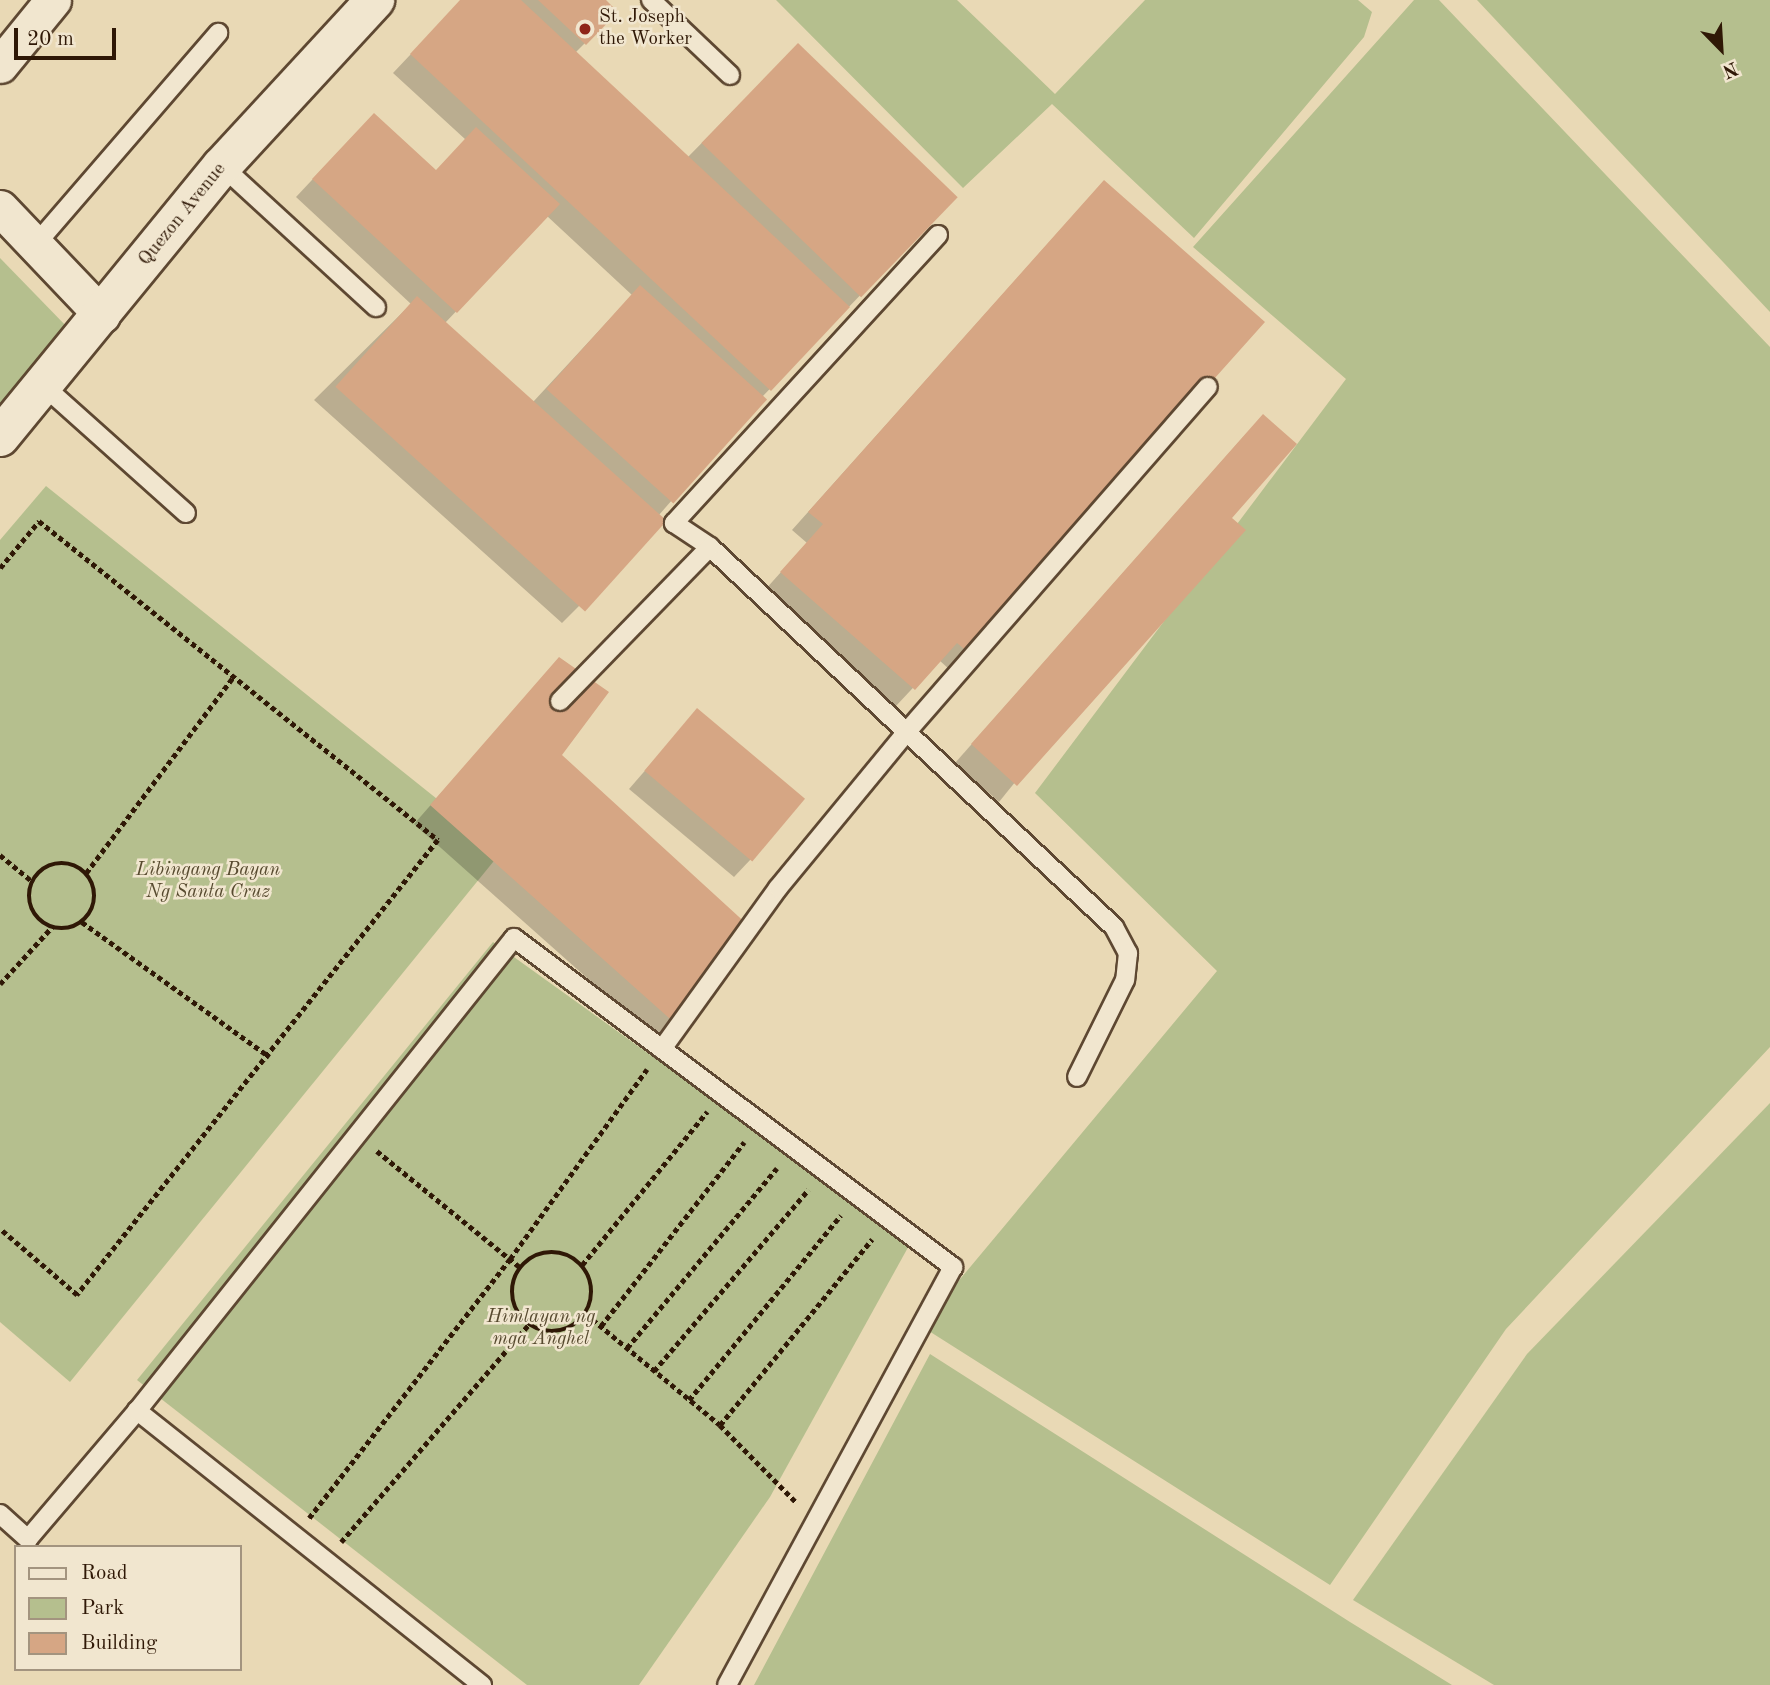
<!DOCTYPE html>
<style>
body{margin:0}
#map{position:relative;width:1770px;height:1685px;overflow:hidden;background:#e9d9b5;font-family:"Old Standard TT",serif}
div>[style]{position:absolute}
.green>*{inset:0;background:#b5bf8e}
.shadow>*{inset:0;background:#0003}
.building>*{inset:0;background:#d6a684;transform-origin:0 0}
.path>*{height:4.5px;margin-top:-2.25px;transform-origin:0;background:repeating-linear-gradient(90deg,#2f1806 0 5px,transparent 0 8.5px)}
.path>.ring{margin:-2.25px;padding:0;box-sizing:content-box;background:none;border:4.5px solid #2f1806;border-radius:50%}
.roads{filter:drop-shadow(2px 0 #5e4832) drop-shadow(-2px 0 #5e4832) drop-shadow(0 2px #5e4832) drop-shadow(0 -2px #5e4832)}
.service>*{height:18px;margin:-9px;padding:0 9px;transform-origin:9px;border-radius:9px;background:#f1e6cf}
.minor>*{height:35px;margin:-17.5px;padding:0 17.5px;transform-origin:17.5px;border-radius:17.5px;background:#f1e6cf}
.secondary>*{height:38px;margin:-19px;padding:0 19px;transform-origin:19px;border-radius:19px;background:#f1e6cf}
.dots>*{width:19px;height:19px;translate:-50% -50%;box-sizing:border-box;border:4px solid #f1e6cf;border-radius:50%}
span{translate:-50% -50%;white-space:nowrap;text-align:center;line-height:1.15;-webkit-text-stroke:5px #f1e6cf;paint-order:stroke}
.poi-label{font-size:19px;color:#2f1806}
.left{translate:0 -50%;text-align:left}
.street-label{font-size:19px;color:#2f1806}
.park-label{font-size:19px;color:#574a2f;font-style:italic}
.legend{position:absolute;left:14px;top:1545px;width:228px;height:126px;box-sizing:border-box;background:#f1e6cf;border:2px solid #a3947f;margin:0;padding:9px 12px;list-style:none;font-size:21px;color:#2f1806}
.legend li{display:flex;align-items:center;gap:14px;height:35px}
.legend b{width:35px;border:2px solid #a3947f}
.north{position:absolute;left:1686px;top:14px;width:70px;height:70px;-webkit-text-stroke:5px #f1e6cf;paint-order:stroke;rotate:156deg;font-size:19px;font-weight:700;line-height:28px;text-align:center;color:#2f1806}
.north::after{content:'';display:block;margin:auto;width:24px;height:32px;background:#2f1806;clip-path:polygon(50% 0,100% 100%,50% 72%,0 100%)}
.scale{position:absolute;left:14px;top:28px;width:102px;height:32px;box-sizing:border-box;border:4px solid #2f1806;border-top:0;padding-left:9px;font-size:21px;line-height:24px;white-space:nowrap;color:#2f1806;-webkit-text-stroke:5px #f1e6cf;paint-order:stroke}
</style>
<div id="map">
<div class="green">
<div style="clip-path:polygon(776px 0,957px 0,1055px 94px,1145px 0,1358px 0,1372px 12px,1364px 37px,1194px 238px,1052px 104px,963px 188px)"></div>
<div style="clip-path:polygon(1414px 0,1439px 0,1770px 347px,1770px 1047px,1506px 1329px,1330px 1585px,921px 1326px,1217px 971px,1035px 793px,1346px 379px,1193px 247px)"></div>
<div style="clip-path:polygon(1477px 0,1770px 0,1770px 312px)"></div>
<div style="clip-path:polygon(0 258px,69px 329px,0 409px)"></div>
<div style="clip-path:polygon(46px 486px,502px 851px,70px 1382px,0 1322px,0 540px)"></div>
<div style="clip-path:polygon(493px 942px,911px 1242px,770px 1497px,639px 1685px,527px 1685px,137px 1380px)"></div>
<div style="clip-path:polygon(1770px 1103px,1770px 1685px,1494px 1685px,1353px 1600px,1527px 1354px)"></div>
<div style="clip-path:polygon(930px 1354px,1350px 1622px,1452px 1685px,754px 1685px)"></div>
</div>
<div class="shadow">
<div style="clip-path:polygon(evenodd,462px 0,603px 0,616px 12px,575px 53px,687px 158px,798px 45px,955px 197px,761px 398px,659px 515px,665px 520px,562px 623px,314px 400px,411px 304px,296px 197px,356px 133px,435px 172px,466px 140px,393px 73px,462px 0,547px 216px,632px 295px,533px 402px,445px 323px,547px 216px)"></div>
<div style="clip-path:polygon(1087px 200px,1262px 322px,950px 670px,939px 660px,896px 706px,764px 591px,807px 543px,792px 530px)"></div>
<div style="clip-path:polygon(1246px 434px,1229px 518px,999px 802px,955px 763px)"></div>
<div style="clip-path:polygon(559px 659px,559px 755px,748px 927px,659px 1042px,414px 824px)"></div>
<div style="clip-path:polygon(697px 711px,751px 859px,734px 877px,629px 789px)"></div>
</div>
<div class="building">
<div style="clip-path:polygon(460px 0,521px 0,850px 307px,771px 391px,410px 54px)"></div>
<div style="clip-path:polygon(538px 0,606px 0,618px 12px,586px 45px)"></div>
<div style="left:798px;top:43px;width:222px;height:139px;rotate:44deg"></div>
<div style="clip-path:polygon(374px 113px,436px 170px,476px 127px,560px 204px,457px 313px,312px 179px)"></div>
<div style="clip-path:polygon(1104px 180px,1265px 322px,969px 653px,957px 643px,915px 690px,780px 572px,823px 524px,808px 512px)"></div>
<div style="left:640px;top:285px;width:171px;height:140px;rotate:42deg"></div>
<div style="left:417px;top:296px;width:336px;height:122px;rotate:42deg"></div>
<div style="clip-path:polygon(1263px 414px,1297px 444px,1232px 518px,1246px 530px,1017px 786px,971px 744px)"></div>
<div style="clip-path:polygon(559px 657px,609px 692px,562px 755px,750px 927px,678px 1026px,430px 805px)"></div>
<div style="left:697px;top:708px;width:141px;height:82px;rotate:40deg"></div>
</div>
<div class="path">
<div style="left:0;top:568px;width:61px;rotate:-50.3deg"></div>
<div style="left:39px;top:521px;width:511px;rotate:38.64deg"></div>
<div style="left:438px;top:840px;width:581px;rotate:128.43deg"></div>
<div style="left:77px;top:1295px;width:101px;rotate:-139.4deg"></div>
<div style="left:0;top:855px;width:43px;rotate:39.3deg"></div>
<div class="ring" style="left:29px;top:863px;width:61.5px;height:61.5px"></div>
<div style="left:86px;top:873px;width:246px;rotate:-53.1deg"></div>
<div style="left:82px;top:922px;width:231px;rotate:35.7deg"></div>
<div style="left:0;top:984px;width:77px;rotate:-47.6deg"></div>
<div style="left:377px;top:1151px;width:186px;rotate:39.1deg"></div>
<div class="ring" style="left:512px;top:1252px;width:75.5px;height:75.5px"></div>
<div style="left:582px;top:1265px;width:198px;rotate:-50.8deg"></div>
<div style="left:586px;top:1314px;width:174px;rotate:39.6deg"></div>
<div style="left:720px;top:1425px;width:108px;rotate:45.4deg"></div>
<div style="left:601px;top:1326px;width:233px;rotate:-52.1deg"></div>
<div style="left:627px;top:1348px;width:234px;rotate:-50.2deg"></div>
<div style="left:654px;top:1371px;width:238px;rotate:-49.6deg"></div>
<div style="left:689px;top:1400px;width:239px;rotate:-50.6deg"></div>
<div style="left:720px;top:1425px;width:240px;rotate:-50.7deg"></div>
<div style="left:309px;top:1518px;width:328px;rotate:-52.2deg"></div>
<div style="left:510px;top:1259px;width:234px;rotate:-54.2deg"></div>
<div style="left:341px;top:1542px;width:288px;rotate:-49.2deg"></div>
</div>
<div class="roads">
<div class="service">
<div style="left:651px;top:0;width:109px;rotate:43.5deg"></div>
<div style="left:222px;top:166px;width:209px;rotate:42.5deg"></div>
<div style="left:938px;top:235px;width:391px;rotate:132.5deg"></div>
<div style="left:674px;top:523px;width:43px;rotate:33.7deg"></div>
<div style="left:710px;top:547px;width:555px;rotate:43.25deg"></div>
<div style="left:1114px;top:927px;width:30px;rotate:62deg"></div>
<div style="left:1128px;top:953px;width:27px;rotate:96deg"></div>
<div style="left:1125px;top:980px;width:108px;rotate:116.3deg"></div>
<div style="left:36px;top:244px;width:279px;rotate:-49.2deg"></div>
<div style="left:45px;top:387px;width:189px;rotate:41.8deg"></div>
<div style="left:560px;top:701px;width:215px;rotate:-45.8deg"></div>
<div style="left:662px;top:1049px;width:198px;rotate:-54.2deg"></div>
<div style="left:778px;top:888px;width:198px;rotate:-50.5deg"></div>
<div style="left:904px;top:735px;width:462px;rotate:-48.9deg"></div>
<div style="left:0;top:1514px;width:38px;rotate:42deg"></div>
<div style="left:28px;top:1539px;width:168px;rotate:-49.6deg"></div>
<div style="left:482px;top:1685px;width:441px;rotate:-141.5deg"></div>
<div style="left:137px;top:1411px;width:605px;rotate:-51.44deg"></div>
<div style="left:514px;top:938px;width:549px;rotate:36.85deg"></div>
<div style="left:953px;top:1267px;width:475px;rotate:118.4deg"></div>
</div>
<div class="minor">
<div style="left:0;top:65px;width:84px;rotate:-50.8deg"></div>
<div style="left:0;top:208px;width:148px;rotate:46.4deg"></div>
</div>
<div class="secondary">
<div style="left:0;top:437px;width:350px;rotate:-50.7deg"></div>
<div style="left:222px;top:166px;width:226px;rotate:-47.3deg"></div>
</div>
</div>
<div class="dots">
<div style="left:585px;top:29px;background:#8f2418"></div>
</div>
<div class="poi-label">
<span class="left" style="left:599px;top:29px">St. Joseph<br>the Worker</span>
</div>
<div class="street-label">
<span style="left:183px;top:215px;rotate:-51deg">Quezon Avenue</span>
</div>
<div class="park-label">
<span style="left:208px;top:882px">Libingang Bayan<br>Ng Santa Cruz</span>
<span style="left:541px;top:1329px">Himlayan ng<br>mga Anghel</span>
</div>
<ul class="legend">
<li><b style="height:9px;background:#f1e6cf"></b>Road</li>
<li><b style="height:19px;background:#b5bf8e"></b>Park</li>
<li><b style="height:19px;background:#d6a684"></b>Building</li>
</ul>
<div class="north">N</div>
<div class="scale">20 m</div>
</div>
